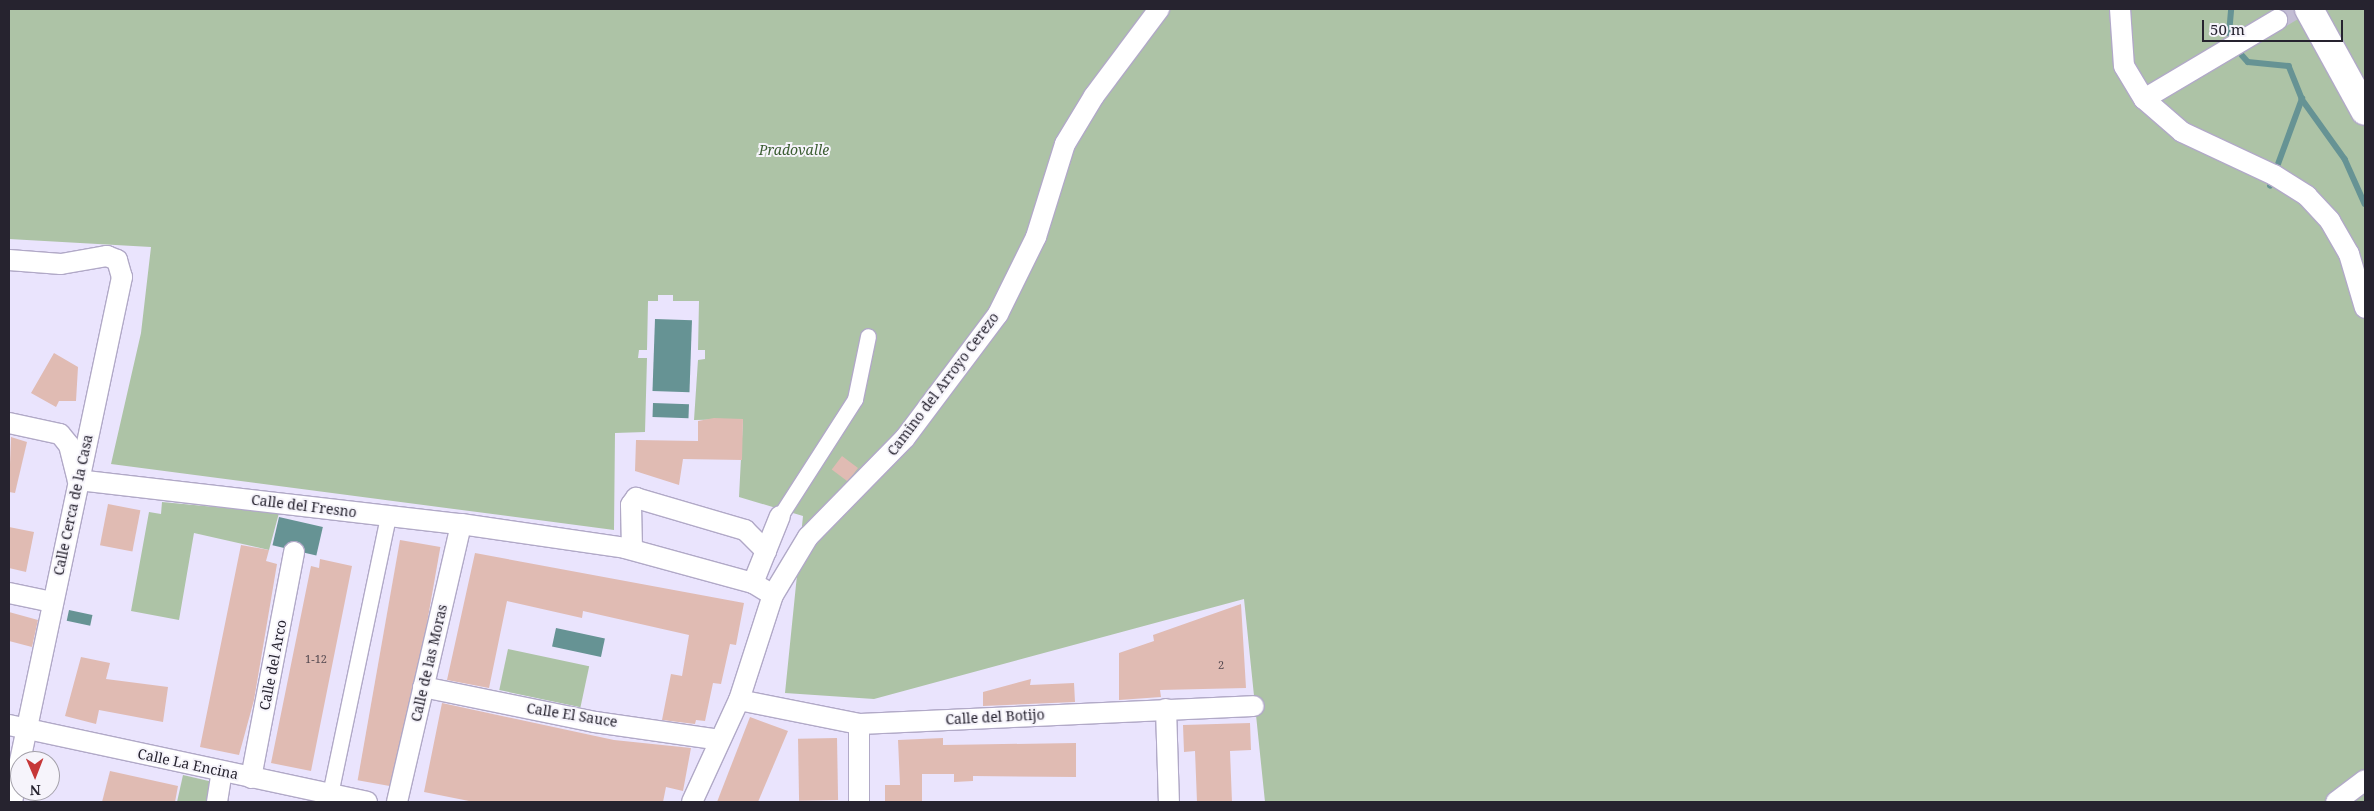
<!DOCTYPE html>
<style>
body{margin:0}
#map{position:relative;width:2374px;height:811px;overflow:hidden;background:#eae4fd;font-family:"Noto Serif",serif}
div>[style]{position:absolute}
.green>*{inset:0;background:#adc3a6;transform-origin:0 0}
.water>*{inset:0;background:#669394;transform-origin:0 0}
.stream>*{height:5.5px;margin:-2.75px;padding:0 2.75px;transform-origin:2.75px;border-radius:2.75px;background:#669394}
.building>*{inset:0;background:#e0bbb3;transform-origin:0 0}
.minor-tunnel>*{height:20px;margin-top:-10px;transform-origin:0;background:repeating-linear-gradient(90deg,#c3bdd4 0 20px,transparent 0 30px)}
.roads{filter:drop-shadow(1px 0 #b1a9c7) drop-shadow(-1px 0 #b1a9c7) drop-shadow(0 1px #b1a9c7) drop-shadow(0 -1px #b1a9c7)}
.pedestrian>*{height:15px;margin:-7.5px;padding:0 7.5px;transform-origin:7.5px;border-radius:7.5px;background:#fff}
.minor>*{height:20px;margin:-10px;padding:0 10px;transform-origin:10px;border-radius:10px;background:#fff}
.motorway>*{height:28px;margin:-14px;padding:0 14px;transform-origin:14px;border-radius:14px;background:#fff}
span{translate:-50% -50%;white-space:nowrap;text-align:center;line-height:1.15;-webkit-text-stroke:4px #f6f4fb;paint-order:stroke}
.number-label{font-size:11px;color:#544950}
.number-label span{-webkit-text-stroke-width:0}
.park-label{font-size:14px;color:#3b5d31;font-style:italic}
.street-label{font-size:14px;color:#26232f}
.frame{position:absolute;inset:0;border:10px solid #26232f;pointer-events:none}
.north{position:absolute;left:10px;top:751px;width:50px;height:50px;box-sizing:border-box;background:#f6f4fb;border:1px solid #a3a0a9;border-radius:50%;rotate:179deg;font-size:14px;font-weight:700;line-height:20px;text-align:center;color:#26232f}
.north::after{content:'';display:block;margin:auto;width:18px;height:22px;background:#c63738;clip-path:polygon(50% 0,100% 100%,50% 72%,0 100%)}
.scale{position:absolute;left:2202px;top:20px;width:141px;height:22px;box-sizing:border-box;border:2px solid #26232f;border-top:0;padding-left:6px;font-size:15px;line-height:18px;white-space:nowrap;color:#26232f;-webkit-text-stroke:4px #f6f4fb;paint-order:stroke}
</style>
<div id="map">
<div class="green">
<div style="clip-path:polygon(9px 9px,2365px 9px,2365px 802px,1265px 802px,1244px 599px,874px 699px,785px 693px,803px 516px,739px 497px,743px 419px,694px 420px,698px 360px,705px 359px,705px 350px,698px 350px,699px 301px,673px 301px,673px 295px,658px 295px,658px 301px,648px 301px,647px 350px,639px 350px,638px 358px,647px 358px,645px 432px,615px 433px,614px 530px,111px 464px,141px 333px,151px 247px,9px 239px)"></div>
<div style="clip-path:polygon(162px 502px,279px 513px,269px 550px,194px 533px,179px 620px,131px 611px,149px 512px,161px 514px)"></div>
<div style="left:508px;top:649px;width:83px;height:42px;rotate:12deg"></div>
<div style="clip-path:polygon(183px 775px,213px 782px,208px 802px,177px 802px)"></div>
</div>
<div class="water">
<div style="left:655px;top:319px;width:37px;height:72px;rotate:2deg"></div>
<div style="left:653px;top:403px;width:36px;height:14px;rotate:2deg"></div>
<div style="left:279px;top:517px;width:45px;height:29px;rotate:13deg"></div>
<div style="left:69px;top:610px;width:24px;height:11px;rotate:12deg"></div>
<div style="left:556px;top:628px;width:50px;height:19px;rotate:12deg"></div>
</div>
<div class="stream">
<div style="left:2229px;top:34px;width:25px;rotate:-85deg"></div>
<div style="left:2242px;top:55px;width:9px;rotate:49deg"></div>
<div style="left:2248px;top:62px;width:41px;rotate:5.6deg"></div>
<div style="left:2289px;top:66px;width:35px;rotate:68deg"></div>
<div style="left:2302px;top:99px;width:74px;rotate:54.4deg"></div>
<div style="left:2345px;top:159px;width:49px;rotate:66deg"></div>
<div style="left:2270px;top:186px;width:93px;rotate:-69.8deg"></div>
</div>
<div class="building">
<div style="clip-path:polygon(54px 353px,78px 367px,76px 401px,59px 401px,56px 407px,31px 393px)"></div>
<div style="clip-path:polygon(714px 418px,743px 419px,742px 460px,683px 459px,679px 485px,635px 471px,636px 440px,698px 441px,698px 421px)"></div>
<div style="clip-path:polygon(11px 437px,27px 442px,15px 493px,9px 492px)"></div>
<div style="left:842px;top:456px;width:20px;height:17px;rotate:37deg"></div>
<div style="left:108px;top:504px;width:33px;height:42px;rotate:11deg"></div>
<div style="clip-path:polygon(9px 527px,34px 532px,26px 572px,9px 568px)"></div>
<div style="left:400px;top:540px;width:41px;height:244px;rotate:10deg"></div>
<div style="clip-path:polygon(241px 545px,269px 550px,266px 561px,277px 564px,254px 700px,239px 755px,200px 747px)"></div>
<div style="clip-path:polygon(475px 553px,744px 603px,736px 645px,730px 644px,721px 684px,713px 683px,705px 721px,696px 720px,695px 724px,662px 720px,671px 674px,682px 676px,689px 635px,583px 611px,582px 618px,507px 601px,489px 688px,447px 680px)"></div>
<div style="clip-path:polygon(320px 559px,352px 566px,311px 771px,271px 763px,311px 566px,319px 568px)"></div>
<div style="clip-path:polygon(1241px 604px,1246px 688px,1160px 690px,1161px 697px,1119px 700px,1119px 653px,1154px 641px,1153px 635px)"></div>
<div style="clip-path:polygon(9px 612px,38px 620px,32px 647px,9px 641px)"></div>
<div style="clip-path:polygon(81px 657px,110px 663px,106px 679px,168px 687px,163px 722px,99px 710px,96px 724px,65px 716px)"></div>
<div style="clip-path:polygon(1031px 679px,1030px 685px,1074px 683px,1075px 702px,983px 706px,983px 692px)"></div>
<div style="clip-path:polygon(442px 703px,614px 740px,691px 748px,683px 791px,666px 787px,663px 802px,474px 802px,424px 792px)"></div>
<div style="clip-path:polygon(750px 717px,788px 731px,758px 802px,717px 802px)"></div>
<div style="clip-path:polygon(1250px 723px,1251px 750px,1230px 751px,1232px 802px,1197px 802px,1195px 751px,1184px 752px,1183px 725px)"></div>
<div style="left:837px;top:738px;width:62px;height:39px;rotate:89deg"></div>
<div style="clip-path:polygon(943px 738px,943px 745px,1076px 743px,1076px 777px,973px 776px,973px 781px,954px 782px,954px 774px,922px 774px,922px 802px,885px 802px,885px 785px,900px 785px,898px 740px)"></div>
<div style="clip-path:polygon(110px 771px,178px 786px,175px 802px,102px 802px)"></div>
</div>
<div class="minor-tunnel">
<div style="left:2277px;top:20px;width:21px;rotate:-31deg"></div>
</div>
<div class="roads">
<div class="pedestrian">
<div style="left:780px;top:516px;width:139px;rotate:-57.3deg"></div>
<div style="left:855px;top:399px;width:64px;rotate:-78.3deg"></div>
<div style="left:330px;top:794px;width:284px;rotate:-78.2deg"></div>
</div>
<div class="minor">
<div style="left:2120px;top:9px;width:57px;rotate:86deg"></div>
<div style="left:2124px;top:66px;width:39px;rotate:59deg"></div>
<div style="left:2144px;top:99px;width:50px;rotate:41deg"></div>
<div style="left:2182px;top:132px;width:102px;rotate:25.1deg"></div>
<div style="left:2274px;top:175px;width:39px;rotate:32deg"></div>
<div style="left:2307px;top:196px;width:34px;rotate:47deg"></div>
<div style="left:2330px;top:221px;width:38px;rotate:60deg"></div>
<div style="left:2349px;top:254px;width:56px;rotate:73.5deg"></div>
<div style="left:2144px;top:99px;width:155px;rotate:-30.7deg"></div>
<div style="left:9px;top:260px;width:52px;rotate:4.4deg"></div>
<div style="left:61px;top:264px;width:47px;rotate:-9.9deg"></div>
<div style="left:107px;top:256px;width:11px;rotate:22deg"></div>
<div style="left:117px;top:260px;width:18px;rotate:74deg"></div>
<div style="left:122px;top:277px;width:495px;rotate:101.9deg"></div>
<div style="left:9px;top:423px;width:52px;rotate:12.2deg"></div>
<div style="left:60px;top:434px;width:14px;rotate:51deg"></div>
<div style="left:69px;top:445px;width:36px;rotate:76deg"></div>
<div style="left:78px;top:480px;width:386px;rotate:6.6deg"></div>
<div style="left:461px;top:524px;width:166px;rotate:8.3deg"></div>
<div style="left:625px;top:548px;width:133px;rotate:15.3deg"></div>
<div style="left:753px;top:583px;width:23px;rotate:31deg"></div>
<div style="left:632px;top:549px;width:44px;rotate:-91.3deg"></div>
<div style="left:631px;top:505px;width:9px;rotate:-54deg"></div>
<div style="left:636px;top:498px;width:114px;rotate:16.4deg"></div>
<div style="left:745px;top:530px;width:30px;rotate:45deg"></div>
<div style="left:753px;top:583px;width:72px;rotate:-68.1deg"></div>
<div style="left:9px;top:593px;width:44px;rotate:11.8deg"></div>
<div style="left:423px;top:687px;width:176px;rotate:11.5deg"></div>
<div style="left:595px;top:722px;width:126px;rotate:8.2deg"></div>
<div style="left:739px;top:700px;width:122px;rotate:11.3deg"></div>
<div style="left:859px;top:724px;width:395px;rotate:-2.6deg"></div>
<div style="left:1166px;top:709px;width:93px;rotate:88.2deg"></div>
<div style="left:9px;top:725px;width:366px;rotate:12.1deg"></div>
<div style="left:251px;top:778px;width:230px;rotate:-79.2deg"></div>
<div style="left:12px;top:802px;width:41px;rotate:-78.7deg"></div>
<div style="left:217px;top:802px;width:30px;rotate:-81deg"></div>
<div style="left:397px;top:802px;width:285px;rotate:-77deg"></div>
<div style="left:692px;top:802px;width:112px;rotate:-65.3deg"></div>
<div style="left:739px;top:700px;width:110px;rotate:-72.1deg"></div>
<div style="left:773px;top:595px;width:68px;rotate:-58.9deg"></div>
<div style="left:808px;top:537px;width:139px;rotate:-45.6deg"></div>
<div style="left:905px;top:438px;width:155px;rotate:-53.1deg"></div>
<div style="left:998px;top:314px;width:86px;rotate:-63.7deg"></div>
<div style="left:1036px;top:237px;width:97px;rotate:-72.7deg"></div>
<div style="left:1065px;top:144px;width:56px;rotate:-58.9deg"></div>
<div style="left:1094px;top:96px;width:109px;rotate:-53.2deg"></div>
<div style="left:859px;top:802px;width:78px;rotate:-90deg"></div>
<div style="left:2336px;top:802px;width:36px;rotate:-37deg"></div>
</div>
<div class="motorway">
<div style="left:2309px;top:9px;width:116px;rotate:61.2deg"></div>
</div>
</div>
<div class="number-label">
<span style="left:316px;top:659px">1-12</span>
<span style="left:1221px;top:665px">2</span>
</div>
<div class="park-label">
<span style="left:794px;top:150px">Pradovalle</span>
</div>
<div class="street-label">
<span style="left:943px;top:384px;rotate:-53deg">Camino del Arroyo Cerezo</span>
<span style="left:73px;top:505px;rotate:-78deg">Calle Cerca de la Casa</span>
<span style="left:304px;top:506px;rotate:7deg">Calle del Fresno</span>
<span style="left:429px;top:663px;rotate:-77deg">Calle de las Moras</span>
<span style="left:273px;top:665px;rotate:-79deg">Calle del Arco</span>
<span style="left:572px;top:715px;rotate:9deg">Calle El Sauce</span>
<span style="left:995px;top:717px;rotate:-3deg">Calle del Botijo</span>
<span style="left:188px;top:764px;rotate:12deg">Calle La Encina</span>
</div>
<div class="frame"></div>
<div class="north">N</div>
<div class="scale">50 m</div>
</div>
